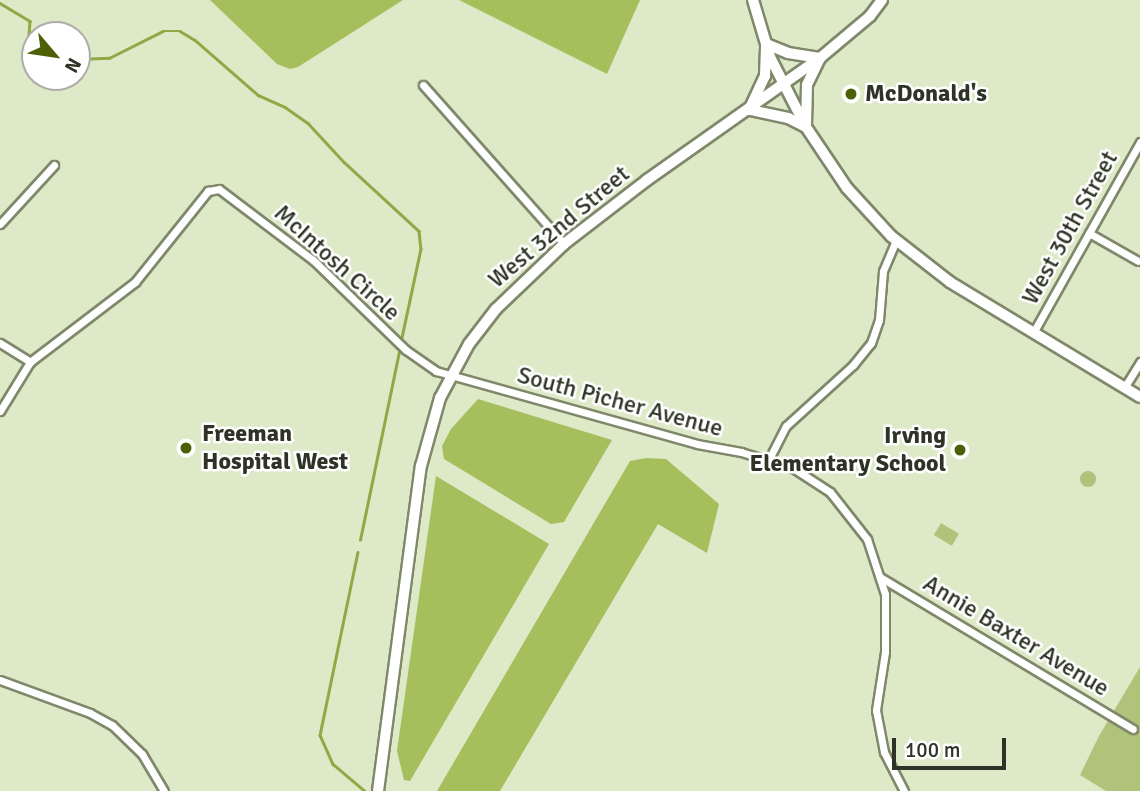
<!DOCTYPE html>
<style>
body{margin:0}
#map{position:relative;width:1140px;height:791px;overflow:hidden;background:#dee9c8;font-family:Signika,sans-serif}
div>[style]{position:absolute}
.green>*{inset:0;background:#afc37a;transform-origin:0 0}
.round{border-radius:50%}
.forest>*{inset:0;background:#a6bf5d}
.stream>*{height:2.5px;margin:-1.25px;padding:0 1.25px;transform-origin:1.25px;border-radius:1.25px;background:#90a946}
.roads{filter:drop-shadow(2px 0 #7f886a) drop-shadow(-2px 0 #7f886a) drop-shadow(0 2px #7f886a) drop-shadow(0 -2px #7f886a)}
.street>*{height:7px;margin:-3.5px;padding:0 3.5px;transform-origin:3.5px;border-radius:3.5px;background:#fff}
.secondary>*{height:10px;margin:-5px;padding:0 5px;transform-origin:5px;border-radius:5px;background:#fff}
.dots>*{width:19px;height:19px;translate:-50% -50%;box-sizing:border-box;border:4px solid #fff;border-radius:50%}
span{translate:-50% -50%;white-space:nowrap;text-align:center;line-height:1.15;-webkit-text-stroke:5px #fff;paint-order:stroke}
.poi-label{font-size:24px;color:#2f3326;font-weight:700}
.left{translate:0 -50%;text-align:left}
.right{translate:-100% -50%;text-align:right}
.street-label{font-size:24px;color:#2f3326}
.north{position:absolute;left:21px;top:21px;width:70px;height:70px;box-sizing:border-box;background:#fff;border:2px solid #acada8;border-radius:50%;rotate:119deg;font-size:19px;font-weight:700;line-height:28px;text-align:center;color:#2f3326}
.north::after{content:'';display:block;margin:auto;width:24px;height:32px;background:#4e6005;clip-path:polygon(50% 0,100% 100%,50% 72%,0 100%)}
.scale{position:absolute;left:892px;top:738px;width:114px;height:32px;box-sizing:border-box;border:4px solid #2f3326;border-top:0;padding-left:9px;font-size:21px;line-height:24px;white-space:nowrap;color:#2f3326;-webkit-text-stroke:5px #fff;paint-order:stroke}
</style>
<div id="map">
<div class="green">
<div class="round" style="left:1080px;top:471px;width:16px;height:16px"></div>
<div style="left:941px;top:523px;width:21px;height:14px;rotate:31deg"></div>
<div style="clip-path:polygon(1140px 667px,1140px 791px,1106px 791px,1080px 775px,1099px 736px)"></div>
</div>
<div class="forest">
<div style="clip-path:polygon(210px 0,403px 0,298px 67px,290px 69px,277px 64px)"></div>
<div style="clip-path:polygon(459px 0,640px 0,607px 74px)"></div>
<div style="clip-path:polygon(478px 399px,612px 440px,564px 522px,551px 524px,444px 459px,442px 446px,451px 429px)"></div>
<div style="clip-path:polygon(646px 458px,666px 459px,719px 504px,707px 553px,658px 524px,500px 791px,437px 791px,630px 461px)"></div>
<div style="clip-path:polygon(436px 476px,549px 544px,410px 781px,404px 780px,397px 751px)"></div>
</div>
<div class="stream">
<div style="left:0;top:3px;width:35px;rotate:31deg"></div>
<div style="left:30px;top:21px;width:28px;rotate:94deg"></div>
<div style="left:28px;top:49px;width:10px;rotate:45deg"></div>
<div style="left:77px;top:59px;width:32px;rotate:-2deg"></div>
<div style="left:109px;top:58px;width:60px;rotate:-26.6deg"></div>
<div style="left:163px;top:31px;width:17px"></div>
<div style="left:180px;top:31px;width:17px;rotate:31deg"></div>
<div style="left:195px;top:40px;width:84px;rotate:41.1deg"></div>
<div style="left:258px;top:95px;width:30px;rotate:24deg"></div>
<div style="left:285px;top:107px;width:28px;rotate:35deg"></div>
<div style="left:308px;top:123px;width:53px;rotate:47.3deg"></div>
<div style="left:344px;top:162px;width:102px;rotate:42.6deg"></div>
<div style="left:419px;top:231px;width:18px;rotate:84deg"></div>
<div style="left:421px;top:249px;width:91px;rotate:102.1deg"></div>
<div style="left:360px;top:540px;width:192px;rotate:-78.3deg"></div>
<div style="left:358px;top:552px;width:187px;rotate:101.7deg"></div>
<div style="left:320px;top:735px;width:32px;rotate:66deg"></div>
<div style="left:333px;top:764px;width:42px;rotate:40.2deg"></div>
</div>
<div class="roads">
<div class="street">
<div style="left:423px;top:85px;width:213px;rotate:48.4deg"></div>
<div style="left:0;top:224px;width:80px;rotate:-47.5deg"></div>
<div style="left:1089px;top:233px;width:56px;rotate:29.7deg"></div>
<div style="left:1033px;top:333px;width:219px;rotate:-60.7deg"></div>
<div style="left:0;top:343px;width:36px;rotate:32deg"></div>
<div style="left:1124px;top:388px;width:31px;rotate:-58deg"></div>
<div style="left:0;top:411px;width:57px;rotate:-58.5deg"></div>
<div style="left:30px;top:362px;width:132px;rotate:-37.3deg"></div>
<div style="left:135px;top:282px;width:117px;rotate:-51.3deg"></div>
<div style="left:208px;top:191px;width:11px;rotate:-10deg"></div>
<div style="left:219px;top:189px;width:118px;rotate:37.1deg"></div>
<div style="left:313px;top:260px;width:129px;rotate:44.1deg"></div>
<div style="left:406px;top:350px;width:37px;rotate:35deg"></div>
<div style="left:436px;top:371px;width:271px;rotate:15.6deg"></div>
<div style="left:697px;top:444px;width:45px;rotate:10.3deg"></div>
<div style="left:741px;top:452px;width:54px;rotate:17.1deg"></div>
<div style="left:793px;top:468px;width:44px;rotate:33deg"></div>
<div style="left:830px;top:492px;width:60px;rotate:51.8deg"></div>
<div style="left:867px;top:539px;width:58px;rotate:71.9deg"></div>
<div style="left:885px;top:594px;width:58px;rotate:90deg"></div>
<div style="left:885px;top:652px;width:59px;rotate:98.8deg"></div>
<div style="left:876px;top:710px;width:43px;rotate:79.2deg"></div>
<div style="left:884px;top:752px;width:44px;rotate:62.9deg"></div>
<div style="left:768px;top:461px;width:39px;rotate:-63deg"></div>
<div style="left:786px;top:426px;width:91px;rotate:-42.3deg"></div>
<div style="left:853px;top:365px;width:28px;rotate:-51deg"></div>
<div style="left:871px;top:343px;width:24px;rotate:-71deg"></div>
<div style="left:879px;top:320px;width:49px;rotate:-85.3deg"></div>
<div style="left:883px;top:271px;width:33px;rotate:-67deg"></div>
<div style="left:880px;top:577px;width:295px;rotate:31deg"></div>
<div style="left:0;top:680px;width:96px;rotate:20.1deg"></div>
<div style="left:90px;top:713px;width:25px;rotate:29deg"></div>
<div style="left:112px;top:725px;width:42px;rotate:44deg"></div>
<div style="left:142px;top:754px;width:43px;rotate:59.3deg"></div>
</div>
<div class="secondary">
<div style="left:753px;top:0;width:59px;rotate:73.4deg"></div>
<div style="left:770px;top:57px;width:79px;rotate:62.8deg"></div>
<div style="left:806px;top:127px;width:73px;rotate:56.1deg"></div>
<div style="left:847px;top:188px;width:65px;rotate:47.5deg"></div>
<div style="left:891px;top:236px;width:75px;rotate:37.9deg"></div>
<div style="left:950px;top:282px;width:222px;rotate:31.2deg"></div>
<div style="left:766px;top:44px;width:24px;rotate:22deg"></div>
<div style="left:788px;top:53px;width:32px;rotate:9deg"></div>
<div style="left:820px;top:58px;width:30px;rotate:116deg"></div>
<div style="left:807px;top:85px;width:42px;rotate:91.4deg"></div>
<div style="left:806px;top:127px;width:20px;rotate:-153deg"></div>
<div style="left:788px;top:118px;width:40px;rotate:-168deg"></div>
<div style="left:749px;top:110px;width:38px;rotate:-65deg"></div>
<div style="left:765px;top:76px;width:32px;rotate:-88deg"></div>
<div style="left:378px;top:791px;width:328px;rotate:-82.5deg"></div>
<div style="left:421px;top:466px;width:71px;rotate:-74.4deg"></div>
<div style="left:440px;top:398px;width:61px;rotate:-61.8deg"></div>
<div style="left:469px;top:344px;width:44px;rotate:-52.4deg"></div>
<div style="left:496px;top:309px;width:94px;rotate:-43.7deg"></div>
<div style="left:564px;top:244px;width:105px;rotate:-37.6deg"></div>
<div style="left:647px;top:180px;width:212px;rotate:-35.2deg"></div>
<div style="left:820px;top:58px;width:65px;rotate:-40deg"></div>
<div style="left:870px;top:16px;width:20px;rotate:-53deg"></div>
</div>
</div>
<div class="dots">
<div style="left:851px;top:94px;background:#4e6005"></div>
<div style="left:186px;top:448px;background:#4e6005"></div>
<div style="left:960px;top:450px;background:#4e6005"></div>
</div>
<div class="poi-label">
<span class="left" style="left:865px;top:94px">McDonald's</span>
<span class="left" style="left:202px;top:448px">Freeman<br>Hospital West</span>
<span class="right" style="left:946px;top:450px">Irving<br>Elementary School</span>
</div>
<div class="street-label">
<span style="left:559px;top:227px;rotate:-40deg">West 32nd Street</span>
<span style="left:1070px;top:228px;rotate:-61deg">West 30th Street</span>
<span style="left:337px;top:263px;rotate:42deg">McIntosh Circle</span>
<span style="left:620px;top:402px;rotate:15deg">South Picher Avenue</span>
<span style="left:1016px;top:636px;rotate:31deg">Annie Baxter Avenue</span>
</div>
<div class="north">N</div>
<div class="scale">100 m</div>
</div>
